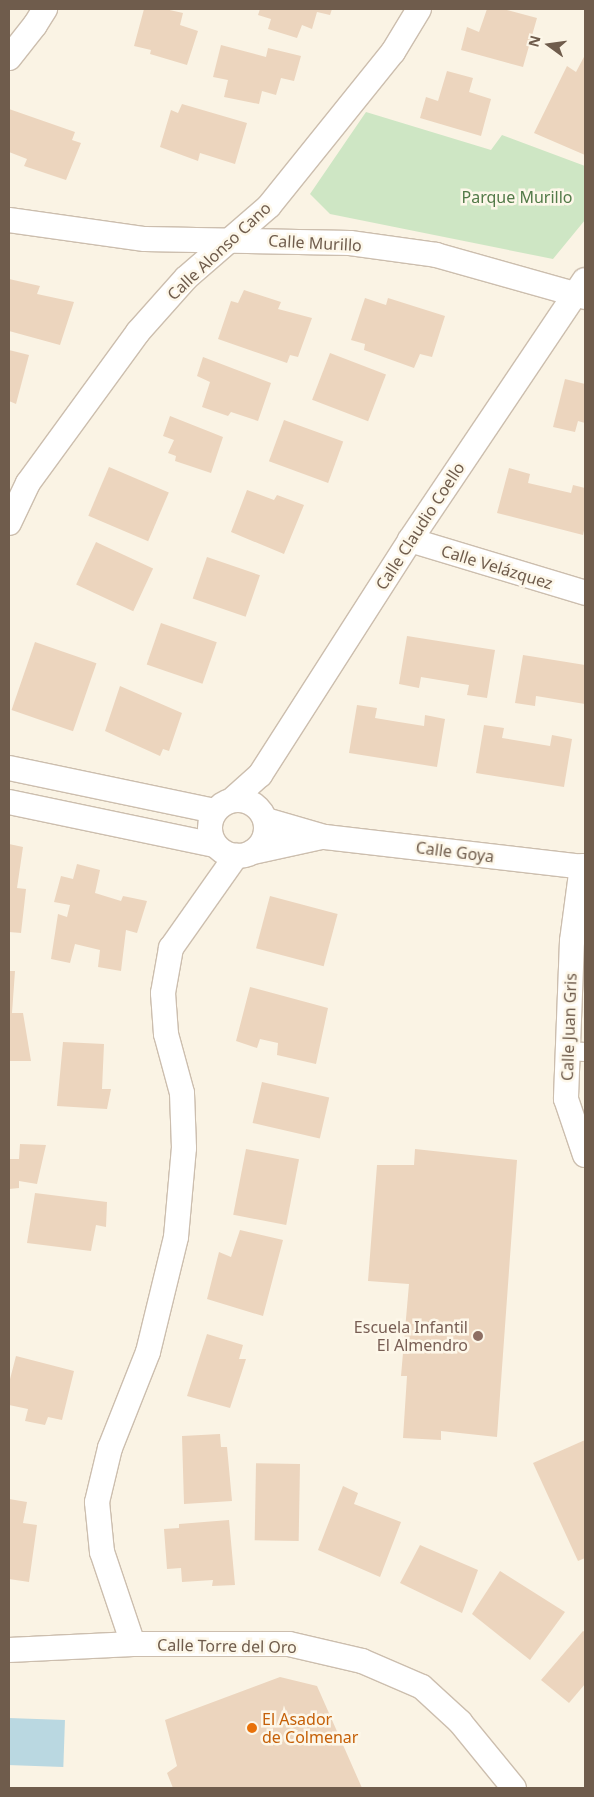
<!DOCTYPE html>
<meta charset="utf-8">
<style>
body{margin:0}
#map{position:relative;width:594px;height:1797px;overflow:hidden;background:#faf3e4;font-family:"Noto Sans",sans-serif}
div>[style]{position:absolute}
.green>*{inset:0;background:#cee6c4}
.water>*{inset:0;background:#bad8e1;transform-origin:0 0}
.building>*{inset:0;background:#ecd5be;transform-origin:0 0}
.roads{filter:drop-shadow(1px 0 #ccbeae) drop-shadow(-1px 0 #ccbeae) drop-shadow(0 1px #ccbeae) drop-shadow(0 -1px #ccbeae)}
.pedestrian>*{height:18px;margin:-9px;padding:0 9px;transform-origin:9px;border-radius:9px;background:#fff}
.minor>*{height:24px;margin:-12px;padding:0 12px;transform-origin:12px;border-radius:12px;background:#fff}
.minor>.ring{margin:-12px;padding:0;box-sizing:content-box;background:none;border:24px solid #fff;border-radius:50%}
.dots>*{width:14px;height:14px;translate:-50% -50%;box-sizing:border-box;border:2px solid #fdf7e9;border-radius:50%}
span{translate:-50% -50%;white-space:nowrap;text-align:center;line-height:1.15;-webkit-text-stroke:5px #fdf7e9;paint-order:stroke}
.park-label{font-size:16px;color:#527a48}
.street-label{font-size:16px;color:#6f5c4c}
.education-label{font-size:16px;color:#785e54}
.right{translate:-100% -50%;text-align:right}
.food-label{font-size:16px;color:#c56008}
.left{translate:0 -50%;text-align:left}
.frame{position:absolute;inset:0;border:10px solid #6f5c4c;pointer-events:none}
.north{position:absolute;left:524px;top:20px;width:50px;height:50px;-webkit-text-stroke:4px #fdf7e9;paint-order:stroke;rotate:284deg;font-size:14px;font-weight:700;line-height:20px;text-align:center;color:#6f5c4c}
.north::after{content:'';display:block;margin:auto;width:18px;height:22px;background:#6f5c4c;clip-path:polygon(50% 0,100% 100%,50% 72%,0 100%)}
</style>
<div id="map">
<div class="green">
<div style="clip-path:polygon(366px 112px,491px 150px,502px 135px,585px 166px,585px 220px,553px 259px,330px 214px,310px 194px)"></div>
</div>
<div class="water">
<div style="left:9px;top:1718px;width:56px;height:47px;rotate:2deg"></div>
</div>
<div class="building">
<div style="clip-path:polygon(144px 9px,165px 9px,183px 13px,180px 25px,198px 31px,187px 65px,150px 54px,151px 50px,134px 46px)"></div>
<div style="clip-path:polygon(260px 9px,332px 9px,330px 15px,317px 12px,312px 29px,302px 25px,297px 38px,268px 29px,271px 19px,258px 15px)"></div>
<div style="clip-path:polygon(487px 9px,503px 9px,537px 18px,523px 67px,461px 50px,467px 27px,479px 32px)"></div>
<div style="clip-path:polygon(221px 45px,266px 57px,268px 48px,301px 56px,294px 81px,281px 78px,276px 95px,262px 91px,259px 104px,224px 97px,228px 80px,213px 77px)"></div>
<div style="clip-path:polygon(585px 55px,585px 155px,534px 133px,567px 66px,576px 72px)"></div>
<div style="clip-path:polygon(447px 71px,473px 78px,469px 92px,491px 99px,481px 136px,420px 118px,426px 97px,438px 101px)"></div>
<div style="clip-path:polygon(182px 104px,247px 123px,235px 164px,200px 153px,198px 161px,160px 147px,171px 110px,178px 113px)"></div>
<div style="clip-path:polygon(9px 109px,75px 132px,72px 140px,81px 143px,66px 180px,24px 166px,27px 159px,9px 152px)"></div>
<div style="clip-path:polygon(9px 279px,40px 286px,37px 294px,74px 302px,60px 345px,9px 331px)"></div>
<div style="clip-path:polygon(244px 290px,281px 302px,278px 309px,312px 318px,298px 357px,290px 355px,287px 363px,218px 339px,231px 301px,238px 303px)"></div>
<div style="clip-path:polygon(365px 298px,386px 305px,388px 298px,445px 316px,432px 357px,420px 354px,414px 368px,364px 350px,365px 344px,351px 340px)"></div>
<div style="clip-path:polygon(9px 350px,29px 355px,16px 404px,9px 401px)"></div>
<div style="left:330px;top:353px;width:60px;height:50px;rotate:21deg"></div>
<div style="clip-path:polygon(203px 357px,271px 383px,258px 421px,231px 412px,228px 416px,202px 407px,210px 382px,197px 376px)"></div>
<div style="clip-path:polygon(565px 379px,585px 384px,585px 423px,578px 421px,575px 432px,553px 427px)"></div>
<div style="clip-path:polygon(170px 416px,223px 437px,211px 473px,175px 461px,176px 456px,168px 453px,174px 440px,163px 436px)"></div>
<div style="left:284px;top:420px;width:63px;height:44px;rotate:20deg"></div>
<div style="left:109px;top:467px;width:65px;height:53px;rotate:23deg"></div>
<div style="clip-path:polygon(509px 468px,530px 474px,528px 483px,571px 493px,573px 485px,585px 488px,585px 526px,583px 535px,497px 513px)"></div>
<div style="clip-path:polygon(247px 490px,274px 500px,277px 495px,304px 505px,284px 554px,231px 532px)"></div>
<div style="left:96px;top:542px;width:63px;height:47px;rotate:25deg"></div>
<div style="left:207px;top:557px;width:56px;height:44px;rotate:19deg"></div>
<div style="left:161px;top:623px;width:59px;height:44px;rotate:19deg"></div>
<div style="clip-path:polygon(407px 636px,495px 650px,487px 698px,467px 695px,469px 685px,421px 677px,419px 688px,399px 684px)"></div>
<div style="left:35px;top:642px;width:65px;height:72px;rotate:19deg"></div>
<div style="clip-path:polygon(523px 655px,585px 665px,585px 704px,536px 696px,535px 706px,515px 703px)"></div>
<div style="clip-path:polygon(120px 686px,182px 713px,169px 751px,163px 749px,160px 756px,105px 731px)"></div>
<div style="clip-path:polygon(357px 705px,377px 708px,375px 718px,399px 722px,424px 726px,425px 715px,445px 719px,437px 767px,349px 753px)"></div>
<div style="clip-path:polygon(484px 725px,504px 728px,502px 738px,550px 746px,552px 735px,572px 739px,564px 787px,476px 773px)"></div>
<div style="clip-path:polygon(9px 844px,23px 847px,17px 888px,26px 889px,21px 933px,9px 932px)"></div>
<div style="clip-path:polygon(77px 864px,100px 870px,95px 893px,121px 901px,123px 896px,147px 901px,137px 933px,126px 930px,121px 971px,98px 967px,100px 950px,75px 944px,70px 963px,51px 959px,58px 914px,67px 917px,70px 905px,54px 902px,61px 876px,73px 879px)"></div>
<div style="left:270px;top:896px;width:70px;height:54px;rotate:15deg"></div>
<div style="clip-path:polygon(9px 971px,15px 971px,12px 1013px,23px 1013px,31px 1061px,9px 1061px)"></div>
<div style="clip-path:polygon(250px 987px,328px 1008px,316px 1064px,277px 1055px,278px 1043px,260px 1039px,257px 1048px,236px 1041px)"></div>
<div style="clip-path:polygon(63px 1042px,104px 1044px,102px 1089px,111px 1089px,107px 1109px,57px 1106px)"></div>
<div style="left:262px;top:1082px;width:69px;height:42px;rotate:13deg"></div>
<div style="clip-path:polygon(20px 1144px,46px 1145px,37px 1184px,19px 1181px,19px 1188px,9px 1189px,9px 1159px,19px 1159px)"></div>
<div style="left:246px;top:1149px;width:54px;height:67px;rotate:11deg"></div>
<div style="clip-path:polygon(415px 1149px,517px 1160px,497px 1437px,441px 1431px,441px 1440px,403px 1438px,407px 1376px,401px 1376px,409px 1284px,368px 1281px,377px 1165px,414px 1165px)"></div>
<div style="clip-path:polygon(35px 1193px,107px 1202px,106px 1227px,96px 1225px,91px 1251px,27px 1243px)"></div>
<div style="clip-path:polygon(240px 1230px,283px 1240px,263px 1316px,207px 1299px,219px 1252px,231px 1257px)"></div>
<div style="clip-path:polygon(207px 1334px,243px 1345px,239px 1359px,246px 1359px,230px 1408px,187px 1396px)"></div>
<div style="clip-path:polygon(16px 1356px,74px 1371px,62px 1420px,48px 1417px,45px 1425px,25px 1421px,28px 1409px,9px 1405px,9px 1383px)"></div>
<div style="clip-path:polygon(220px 1434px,221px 1447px,227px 1447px,232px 1501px,184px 1504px,182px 1436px)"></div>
<div style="clip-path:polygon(585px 1440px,585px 1558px,578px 1561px,533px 1463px)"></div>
<div style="left:300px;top:1464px;width:77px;height:44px;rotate:91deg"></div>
<div style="clip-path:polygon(343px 1486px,358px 1493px,354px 1504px,401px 1522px,380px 1577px,318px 1550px)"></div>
<div style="clip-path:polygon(9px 1499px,27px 1502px,23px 1523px,37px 1525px,29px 1582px,9px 1579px)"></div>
<div style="clip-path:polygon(229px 1520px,235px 1585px,212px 1586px,213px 1580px,182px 1582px,181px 1568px,167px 1569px,164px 1529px,179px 1528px,179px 1524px)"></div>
<div style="clip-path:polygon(420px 1545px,478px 1570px,462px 1613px,400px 1583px)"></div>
<div style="clip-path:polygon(500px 1571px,565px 1612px,530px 1660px,472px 1614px)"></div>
<div style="clip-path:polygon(583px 1631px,585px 1632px,585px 1684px,569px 1703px,541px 1680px)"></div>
<div style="clip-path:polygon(280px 1677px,317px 1686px,362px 1788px,173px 1788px,167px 1773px,177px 1766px,165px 1720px)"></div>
</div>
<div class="roads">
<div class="pedestrian">
<div style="left:567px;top:1051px;width:18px;rotate:3deg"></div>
</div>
<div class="minor">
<div style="left:9px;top:58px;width:42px;rotate:-51.8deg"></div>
<div style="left:35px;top:25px;width:19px;rotate:-58deg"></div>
<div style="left:9px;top:220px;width:137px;rotate:8deg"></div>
<div style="left:145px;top:239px;width:205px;rotate:1.1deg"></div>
<div style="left:350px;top:243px;width:87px;rotate:7.9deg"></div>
<div style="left:436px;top:255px;width:155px;rotate:15.7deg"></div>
<div style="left:9px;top:523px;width:44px;rotate:-64.6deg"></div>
<div style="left:28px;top:483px;width:187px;rotate:-53.9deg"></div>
<div style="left:138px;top:332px;width:72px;rotate:-48.4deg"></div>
<div style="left:186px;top:278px;width:110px;rotate:-40.9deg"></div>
<div style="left:269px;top:206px;width:198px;rotate:-51.2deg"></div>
<div style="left:393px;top:52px;width:50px;rotate:-58.8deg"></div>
<div style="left:410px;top:540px;width:183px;rotate:16.8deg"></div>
<div style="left:9px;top:768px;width:210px;rotate:11.8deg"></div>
<div class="ring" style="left:210px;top:800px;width:32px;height:32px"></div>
<div style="left:232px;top:800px;width:38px;rotate:-42deg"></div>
<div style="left:260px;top:775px;width:279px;rotate:-57.4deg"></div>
<div style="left:410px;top:540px;width:313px;rotate:-56.1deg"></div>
<div style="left:9px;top:802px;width:210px;rotate:11.8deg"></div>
<div style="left:266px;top:820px;width:61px;rotate:16.1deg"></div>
<div style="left:325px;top:837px;width:262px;rotate:6.6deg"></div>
<div style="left:253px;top:852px;width:70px;rotate:-12.4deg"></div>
<div style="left:582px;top:866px;width:76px;rotate:97.6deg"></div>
<div style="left:572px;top:941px;width:158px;rotate:92.2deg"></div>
<div style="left:566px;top:1099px;width:59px;rotate:71.3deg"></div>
<div style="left:133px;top:1644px;width:97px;rotate:-108.6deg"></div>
<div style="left:102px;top:1552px;width:50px;rotate:-95.7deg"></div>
<div style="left:97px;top:1502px;width:56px;rotate:-76.5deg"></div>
<div style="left:110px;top:1448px;width:103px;rotate:-68.4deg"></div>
<div style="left:148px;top:1352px;width:118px;rotate:-76.3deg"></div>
<div style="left:176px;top:1237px;width:89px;rotate:-84.9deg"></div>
<div style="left:184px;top:1148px;width:55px;rotate:-92.1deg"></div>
<div style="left:182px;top:1093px;width:61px;rotate:-105.2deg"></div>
<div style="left:166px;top:1034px;width:41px;rotate:-94.2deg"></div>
<div style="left:163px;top:993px;width:46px;rotate:-79.9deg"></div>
<div style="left:171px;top:948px;width:113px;rotate:-54.8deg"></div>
<div style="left:9px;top:1650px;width:124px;rotate:-2.8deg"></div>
<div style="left:133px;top:1644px;width:156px"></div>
<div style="left:289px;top:1644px;width:75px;rotate:13.1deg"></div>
<div style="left:362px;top:1661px;width:65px;rotate:23.4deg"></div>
<div style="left:422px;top:1687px;width:52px;rotate:42.6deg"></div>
<div style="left:460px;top:1722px;width:85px;rotate:50.7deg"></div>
</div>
</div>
<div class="dots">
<div style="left:478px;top:1336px;background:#8d6e63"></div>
<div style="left:252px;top:1728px;background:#e8710a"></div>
</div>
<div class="park-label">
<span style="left:517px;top:197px">Parque Murillo</span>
</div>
<div class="street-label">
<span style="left:315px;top:243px;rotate:3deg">Calle Murillo</span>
<span style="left:219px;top:251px;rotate:-43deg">Calle Alonso Cano</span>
<span style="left:420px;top:526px;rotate:-57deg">Calle Claudio Coello</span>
<span style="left:497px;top:567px;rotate:17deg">Calle Velázquez</span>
<span style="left:455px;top:852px;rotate:7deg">Calle Goya</span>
<span style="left:569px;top:1027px;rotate:-88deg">Calle Juan Gris</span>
<span style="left:227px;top:1646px;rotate:1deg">Calle Torre del Oro</span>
</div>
<div class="education-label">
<span class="right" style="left:468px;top:1336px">Escuela Infantil<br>El Almendro</span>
</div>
<div class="food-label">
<span class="left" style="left:262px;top:1728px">El Asador<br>de Colmenar</span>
</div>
<div class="frame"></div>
<div class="north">N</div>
</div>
